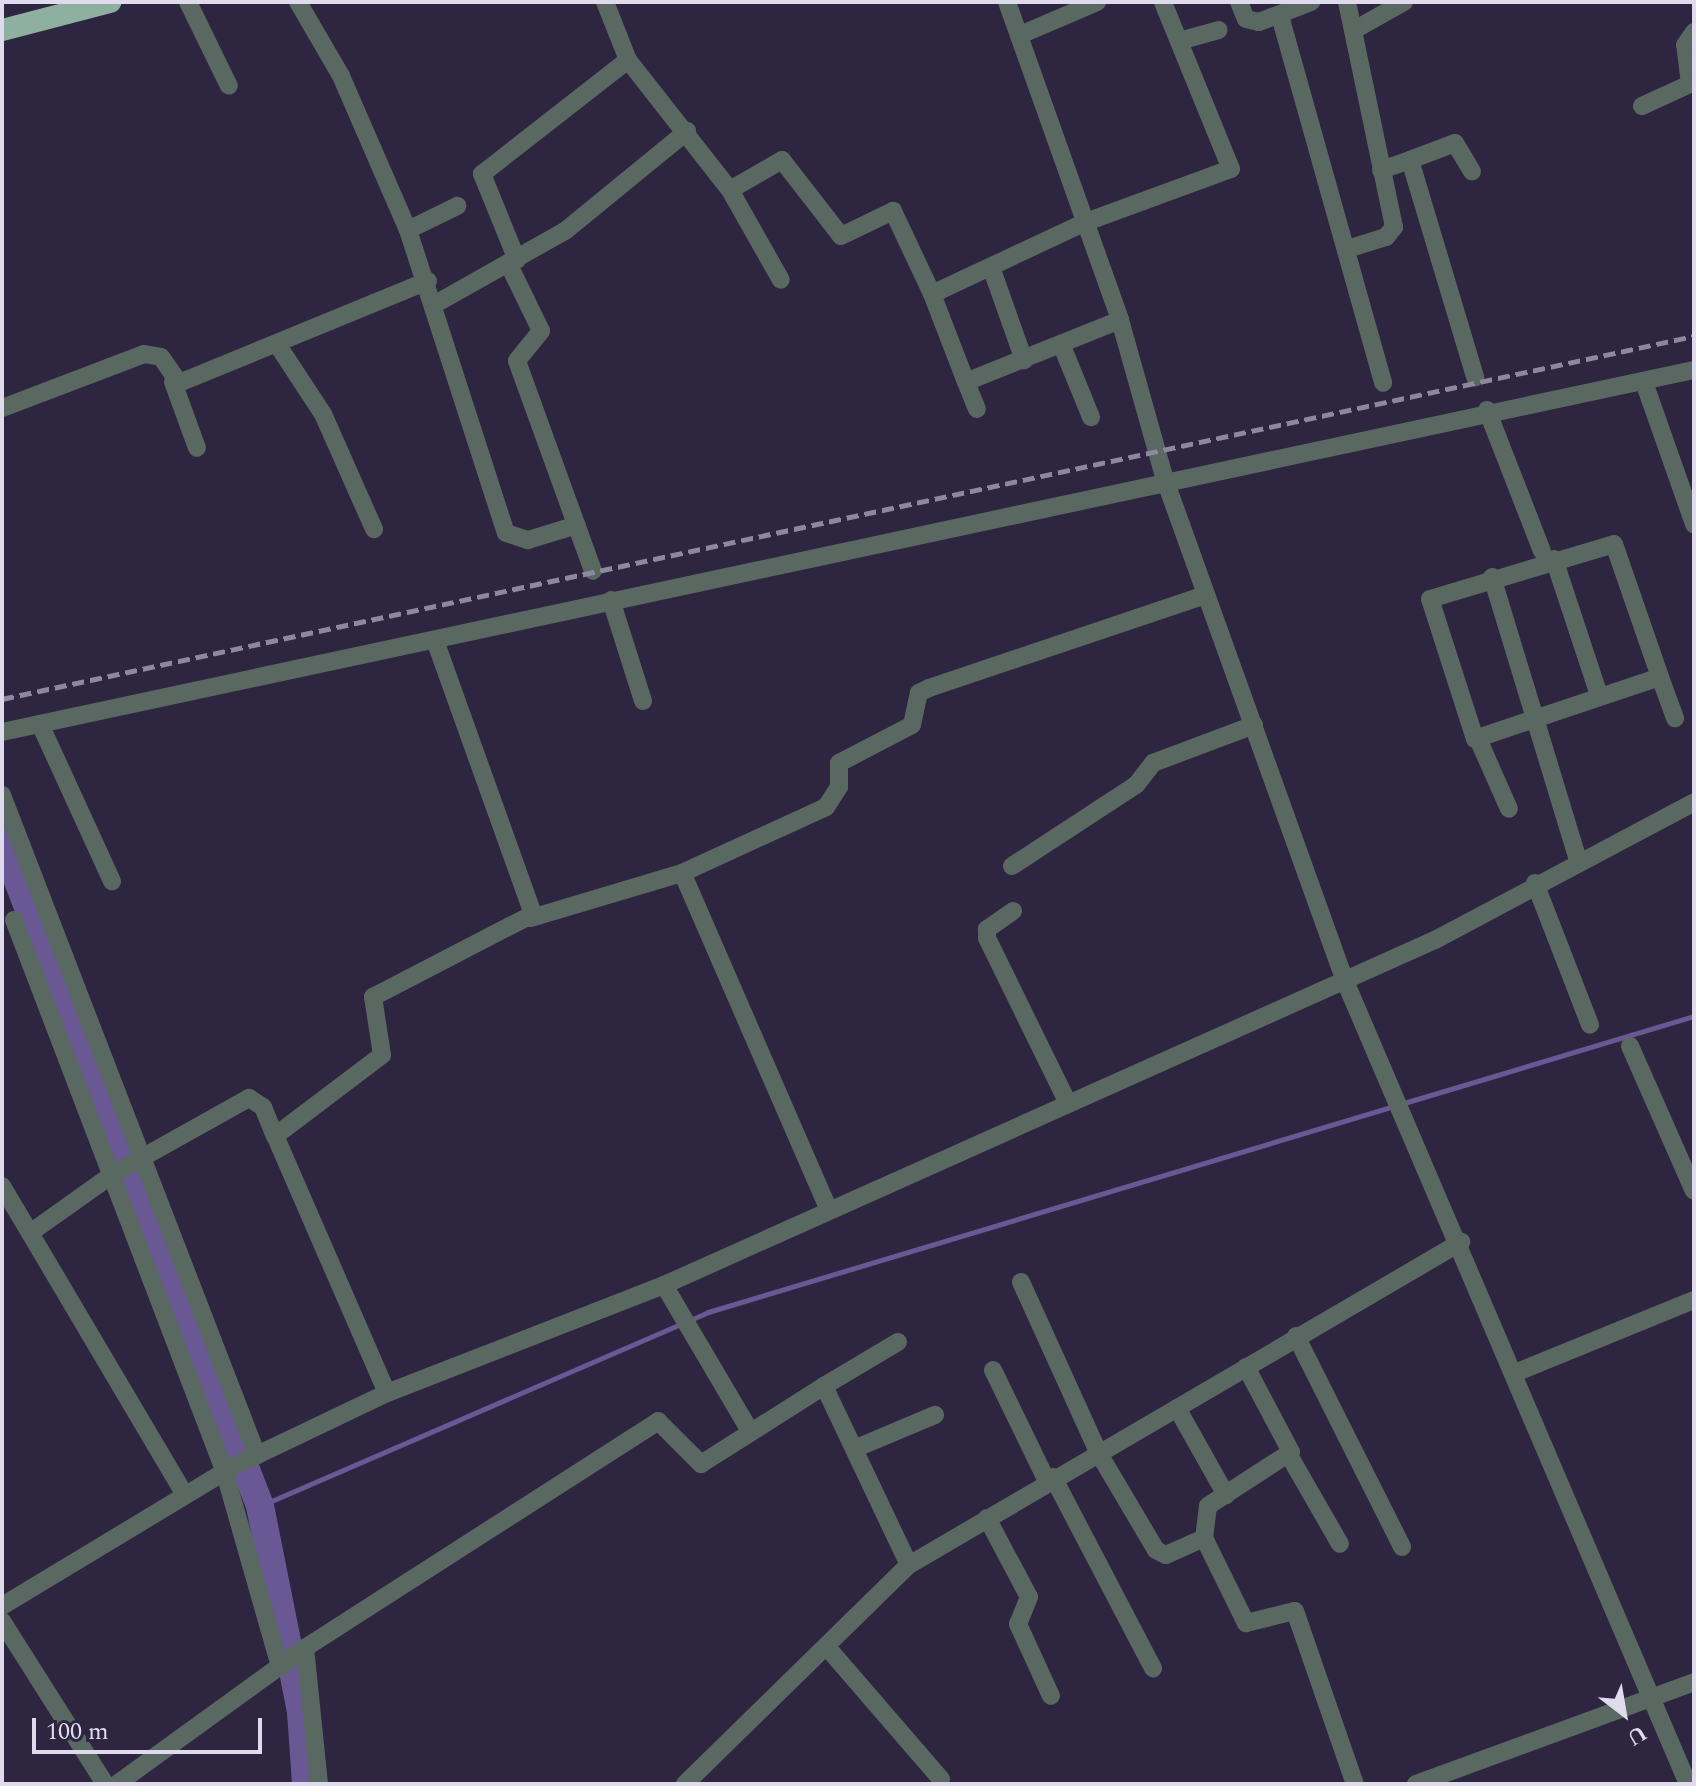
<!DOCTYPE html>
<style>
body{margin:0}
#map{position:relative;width:1696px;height:1786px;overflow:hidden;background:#2e2640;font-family:Spectral,serif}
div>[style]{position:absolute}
.stream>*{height:5px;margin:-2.5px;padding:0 2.5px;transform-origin:2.5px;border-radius:2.5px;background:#6a5895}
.river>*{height:28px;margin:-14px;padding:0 14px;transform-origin:14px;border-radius:14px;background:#6a5895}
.minor>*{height:18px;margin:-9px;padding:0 9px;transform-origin:9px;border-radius:9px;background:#596861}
.trunk>*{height:22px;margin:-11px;padding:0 11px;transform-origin:11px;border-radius:11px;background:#8eb0a0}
.rail>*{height:5px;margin-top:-2.5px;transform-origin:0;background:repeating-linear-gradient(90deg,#8e889d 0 12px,transparent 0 18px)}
span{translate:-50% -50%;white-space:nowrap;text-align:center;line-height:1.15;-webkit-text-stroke:6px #2e2640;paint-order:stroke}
.frame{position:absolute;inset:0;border:4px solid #dfdbec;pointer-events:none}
.north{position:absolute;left:1584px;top:1674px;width:80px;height:80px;-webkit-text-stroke:6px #2e2640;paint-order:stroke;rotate:149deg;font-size:22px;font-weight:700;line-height:32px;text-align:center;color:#dfdbec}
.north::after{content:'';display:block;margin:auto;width:28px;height:36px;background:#dfdbec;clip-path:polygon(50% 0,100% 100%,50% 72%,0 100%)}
.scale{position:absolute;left:32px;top:1718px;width:230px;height:36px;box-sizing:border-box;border:4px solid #dfdbec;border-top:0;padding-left:10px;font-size:24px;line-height:28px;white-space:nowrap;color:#dfdbec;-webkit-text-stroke:6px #2e2640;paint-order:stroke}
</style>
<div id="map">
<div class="stream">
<div style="left:1404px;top:1103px;width:303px;rotate:-16.7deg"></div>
<div style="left:260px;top:1506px;width:488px;rotate:-23.4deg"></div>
<div style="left:708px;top:1312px;width:716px;rotate:-16.71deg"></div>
</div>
<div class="river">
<div style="left:2px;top:840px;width:714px;rotate:68.82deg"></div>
<div style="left:260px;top:1506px;width:210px;rotate:78.7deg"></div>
<div style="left:301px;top:1712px;width:72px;rotate:86deg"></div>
</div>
<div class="minor">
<div style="left:188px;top:2px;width:93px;rotate:64deg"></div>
<div style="left:298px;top:2px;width:86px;rotate:59.8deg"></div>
<div style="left:341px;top:76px;width:168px;rotate:66.5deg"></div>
<div style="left:408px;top:230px;width:318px;rotate:72.1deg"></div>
<div style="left:506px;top:533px;width:23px;rotate:18deg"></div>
<div style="left:528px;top:540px;width:51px;rotate:-17deg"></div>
<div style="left:1007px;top:2px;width:337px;rotate:70.4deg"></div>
<div style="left:1120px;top:320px;width:166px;rotate:74.3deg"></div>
<div style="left:1165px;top:480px;width:532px;rotate:70.24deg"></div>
<div style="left:1345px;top:981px;width:873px;rotate:66.87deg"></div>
<div style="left:1239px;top:2px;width:18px;rotate:68deg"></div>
<div style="left:1246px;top:19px;width:13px;rotate:13deg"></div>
<div style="left:1259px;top:22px;width:56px;rotate:-21deg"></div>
<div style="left:1280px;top:16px;width:381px;rotate:74.3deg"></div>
<div style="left:1356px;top:29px;width:55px;rotate:-29.4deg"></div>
<div style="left:1020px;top:35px;width:84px;rotate:-23.2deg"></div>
<div style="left:1179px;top:41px;width:41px;rotate:-15.4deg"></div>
<div style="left:628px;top:60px;width:165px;rotate:51.9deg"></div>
<div style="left:730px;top:190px;width:103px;rotate:60.5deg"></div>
<div style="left:1690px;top:84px;width:39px;rotate:-97deg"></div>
<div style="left:1685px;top:45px;width:16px;rotate:-55deg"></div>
<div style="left:1642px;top:106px;width:57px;rotate:-24.8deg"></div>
<div style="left:1410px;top:160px;width:48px;rotate:-20.7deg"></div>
<div style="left:1455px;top:143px;width:33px;rotate:59deg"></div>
<div style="left:1381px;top:170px;width:31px;rotate:-19deg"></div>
<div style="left:1410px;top:160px;width:227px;rotate:73.3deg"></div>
<div style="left:730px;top:190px;width:60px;rotate:-30deg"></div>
<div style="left:782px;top:160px;width:96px;rotate:52.2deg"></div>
<div style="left:841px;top:236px;width:58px;rotate:-25.7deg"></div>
<div style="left:893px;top:211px;width:92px;rotate:64.8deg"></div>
<div style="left:408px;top:230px;width:55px;rotate:-26.1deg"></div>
<div style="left:1347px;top:249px;width:41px;rotate:-17.1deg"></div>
<div style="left:1386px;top:237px;width:13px;rotate:-51deg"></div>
<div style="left:1394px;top:227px;width:230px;rotate:-101.8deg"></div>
<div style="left:517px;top:260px;width:93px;rotate:-112.1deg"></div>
<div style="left:482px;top:174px;width:185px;rotate:-38deg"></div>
<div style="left:628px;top:60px;width:62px;rotate:-111.6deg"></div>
<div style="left:509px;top:265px;width:73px;rotate:64.1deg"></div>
<div style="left:541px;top:331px;width:38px;rotate:129deg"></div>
<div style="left:517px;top:361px;width:223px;rotate:70.1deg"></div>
<div style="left:991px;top:267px;width:99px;rotate:70.5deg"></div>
<div style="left:437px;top:303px;width:147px;rotate:-29.4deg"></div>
<div style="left:565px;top:231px;width:158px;rotate:-39.3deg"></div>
<div style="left:1120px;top:320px;width:166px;rotate:158.1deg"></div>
<div style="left:966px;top:382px;width:94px;rotate:-111.1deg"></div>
<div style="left:932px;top:294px;width:170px;rotate:-25.1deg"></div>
<div style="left:1086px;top:222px;width:154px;rotate:-20.1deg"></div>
<div style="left:1231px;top:169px;width:180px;rotate:-112.2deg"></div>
<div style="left:277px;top:344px;width:84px;rotate:56.7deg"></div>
<div style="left:323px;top:414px;width:126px;rotate:66.1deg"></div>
<div style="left:1062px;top:346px;width:77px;rotate:67.8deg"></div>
<div style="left:173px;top:382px;width:70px;rotate:70deg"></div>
<div style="left:966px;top:382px;width:29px;rotate:68deg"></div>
<div style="left:1644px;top:382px;width:151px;rotate:70.6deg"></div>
<div style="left:2px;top:408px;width:152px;rotate:-20.8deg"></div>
<div style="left:144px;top:354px;width:17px;rotate:10deg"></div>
<div style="left:161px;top:357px;width:32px;rotate:55deg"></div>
<div style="left:179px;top:383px;width:269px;rotate:-22.3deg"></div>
<div style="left:1487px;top:410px;width:151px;rotate:68.7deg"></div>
<div style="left:1614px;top:544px;width:141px;rotate:70.9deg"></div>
<div style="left:1660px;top:677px;width:195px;rotate:161.5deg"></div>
<div style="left:1475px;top:739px;width:147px;rotate:-107.8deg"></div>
<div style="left:1430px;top:599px;width:192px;rotate:-16.6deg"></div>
<div style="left:1554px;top:559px;width:143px;rotate:71.7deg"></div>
<div style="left:1492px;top:577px;width:296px;rotate:73.1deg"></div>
<div style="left:611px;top:600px;width:106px;rotate:72.4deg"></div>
<div style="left:1660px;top:677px;width:44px;rotate:69.9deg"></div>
<div style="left:40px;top:724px;width:173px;rotate:65.4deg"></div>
<div style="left:2px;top:732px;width:1730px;rotate:-12.08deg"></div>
<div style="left:1479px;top:741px;width:74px;rotate:66.2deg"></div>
<div style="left:2px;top:795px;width:708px;rotate:68.88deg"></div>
<div style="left:1012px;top:866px;width:148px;rotate:-33.2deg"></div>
<div style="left:1136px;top:785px;width:28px;rotate:-52deg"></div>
<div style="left:1153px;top:763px;width:108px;rotate:-20.6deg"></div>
<div style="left:1535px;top:883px;width:152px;rotate:68.8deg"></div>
<div style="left:1013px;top:911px;width:32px;rotate:145deg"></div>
<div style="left:987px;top:929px;width:9px;rotate:90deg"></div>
<div style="left:987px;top:938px;width:184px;rotate:63.9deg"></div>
<div style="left:531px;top:918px;width:158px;rotate:-16.6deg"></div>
<div style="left:14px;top:920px;width:589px;rotate:69.1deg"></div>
<div style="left:224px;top:1470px;width:205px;rotate:74.1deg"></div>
<div style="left:1630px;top:1046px;width:158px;rotate:66.2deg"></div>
<div style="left:2px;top:1186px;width:55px;rotate:59.2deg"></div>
<div style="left:828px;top:1208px;width:365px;rotate:-113.5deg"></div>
<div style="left:682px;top:873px;width:158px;rotate:-24.6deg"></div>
<div style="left:826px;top:807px;width:24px;rotate:-57deg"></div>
<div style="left:839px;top:787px;width:24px;rotate:-90deg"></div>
<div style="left:839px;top:763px;width:82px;rotate:-27.5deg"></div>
<div style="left:912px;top:725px;width:33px;rotate:-78deg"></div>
<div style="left:919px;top:693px;width:11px;rotate:-27deg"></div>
<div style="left:929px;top:688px;width:292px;rotate:-18.6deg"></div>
<div style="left:1021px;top:1282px;width:187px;rotate:65.6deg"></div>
<div style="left:1098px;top:1452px;width:114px;rotate:59.4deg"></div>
<div style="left:1156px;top:1550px;width:11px;rotate:27deg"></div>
<div style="left:1166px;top:1555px;width:42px;rotate:-24.1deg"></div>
<div style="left:664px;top:1285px;width:169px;rotate:59.5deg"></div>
<div style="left:1296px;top:1336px;width:236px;rotate:63.3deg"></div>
<div style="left:1246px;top:1367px;width:96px;rotate:62.1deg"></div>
<div style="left:1291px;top:1452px;width:99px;rotate:147deg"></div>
<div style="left:1208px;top:1506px;width:32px;rotate:97deg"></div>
<div style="left:1204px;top:1538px;width:95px;rotate:63.7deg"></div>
<div style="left:1246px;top:1623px;width:50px;rotate:-13.8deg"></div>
<div style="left:1295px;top:1611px;width:183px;rotate:70.9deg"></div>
<div style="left:993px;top:1370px;width:123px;rotate:64.1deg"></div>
<div style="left:1515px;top:1373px;width:193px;rotate:-22.2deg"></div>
<div style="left:824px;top:1386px;width:86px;rotate:-30.7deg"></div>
<div style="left:387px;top:1393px;width:280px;rotate:-113.5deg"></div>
<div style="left:275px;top:1136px;width:134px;rotate:-37.1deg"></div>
<div style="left:382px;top:1055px;width:59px;rotate:-98.8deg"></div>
<div style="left:373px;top:997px;width:180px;rotate:-27.4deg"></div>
<div style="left:533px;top:914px;width:291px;rotate:-109.7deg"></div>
<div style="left:1177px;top:1408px;width:100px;rotate:60.6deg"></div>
<div style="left:854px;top:1449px;width:88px;rotate:-22.8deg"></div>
<div style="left:1290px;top:1457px;width:100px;rotate:60.1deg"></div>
<div style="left:1053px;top:1477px;width:216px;rotate:62.4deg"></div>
<div style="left:185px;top:1495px;width:304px;rotate:-120.6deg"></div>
<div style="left:30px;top:1233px;width:102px;rotate:-35.4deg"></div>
<div style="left:113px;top:1174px;width:156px;rotate:-29.2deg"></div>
<div style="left:249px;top:1098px;width:17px;rotate:33deg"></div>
<div style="left:263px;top:1107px;width:31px;rotate:68deg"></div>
<div style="left:987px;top:1518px;width:89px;rotate:62deg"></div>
<div style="left:1029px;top:1597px;width:29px;rotate:112deg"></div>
<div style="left:1018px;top:1624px;width:79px;rotate:65.4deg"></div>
<div style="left:2px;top:1606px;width:269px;rotate:-31.1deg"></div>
<div style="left:232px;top:1467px;width:172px;rotate:-25.5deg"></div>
<div style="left:387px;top:1393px;width:297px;rotate:-21.3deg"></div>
<div style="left:664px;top:1285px;width:845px;rotate:-24.11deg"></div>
<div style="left:1435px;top:940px;width:293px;rotate:-28deg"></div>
<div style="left:2px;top:1621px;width:193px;rotate:57.7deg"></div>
<div style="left:826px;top:1646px;width:176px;rotate:49.2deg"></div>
<div style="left:305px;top:1648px;width:137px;rotate:84.1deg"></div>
<div style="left:117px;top:1784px;width:232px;rotate:-35.9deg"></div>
<div style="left:305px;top:1648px;width:420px;rotate:-32.7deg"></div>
<div style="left:658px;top:1421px;width:61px;rotate:45deg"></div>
<div style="left:701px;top:1464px;width:146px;rotate:-32.4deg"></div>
<div style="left:824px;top:1386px;width:198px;rotate:64.6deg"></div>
<div style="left:685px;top:1784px;width:313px;rotate:-44.4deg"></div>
<div style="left:909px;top:1565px;width:640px;rotate:-30.33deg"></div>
<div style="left:1416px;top:1784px;width:296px;rotate:-20.1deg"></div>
</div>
<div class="trunk">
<div style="left:2px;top:30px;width:112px;rotate:-14.5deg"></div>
</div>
<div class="rail">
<div style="left:2px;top:699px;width:1731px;rotate:-12.11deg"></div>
</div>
<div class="frame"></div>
<div class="north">U</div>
<div class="scale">100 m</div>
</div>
